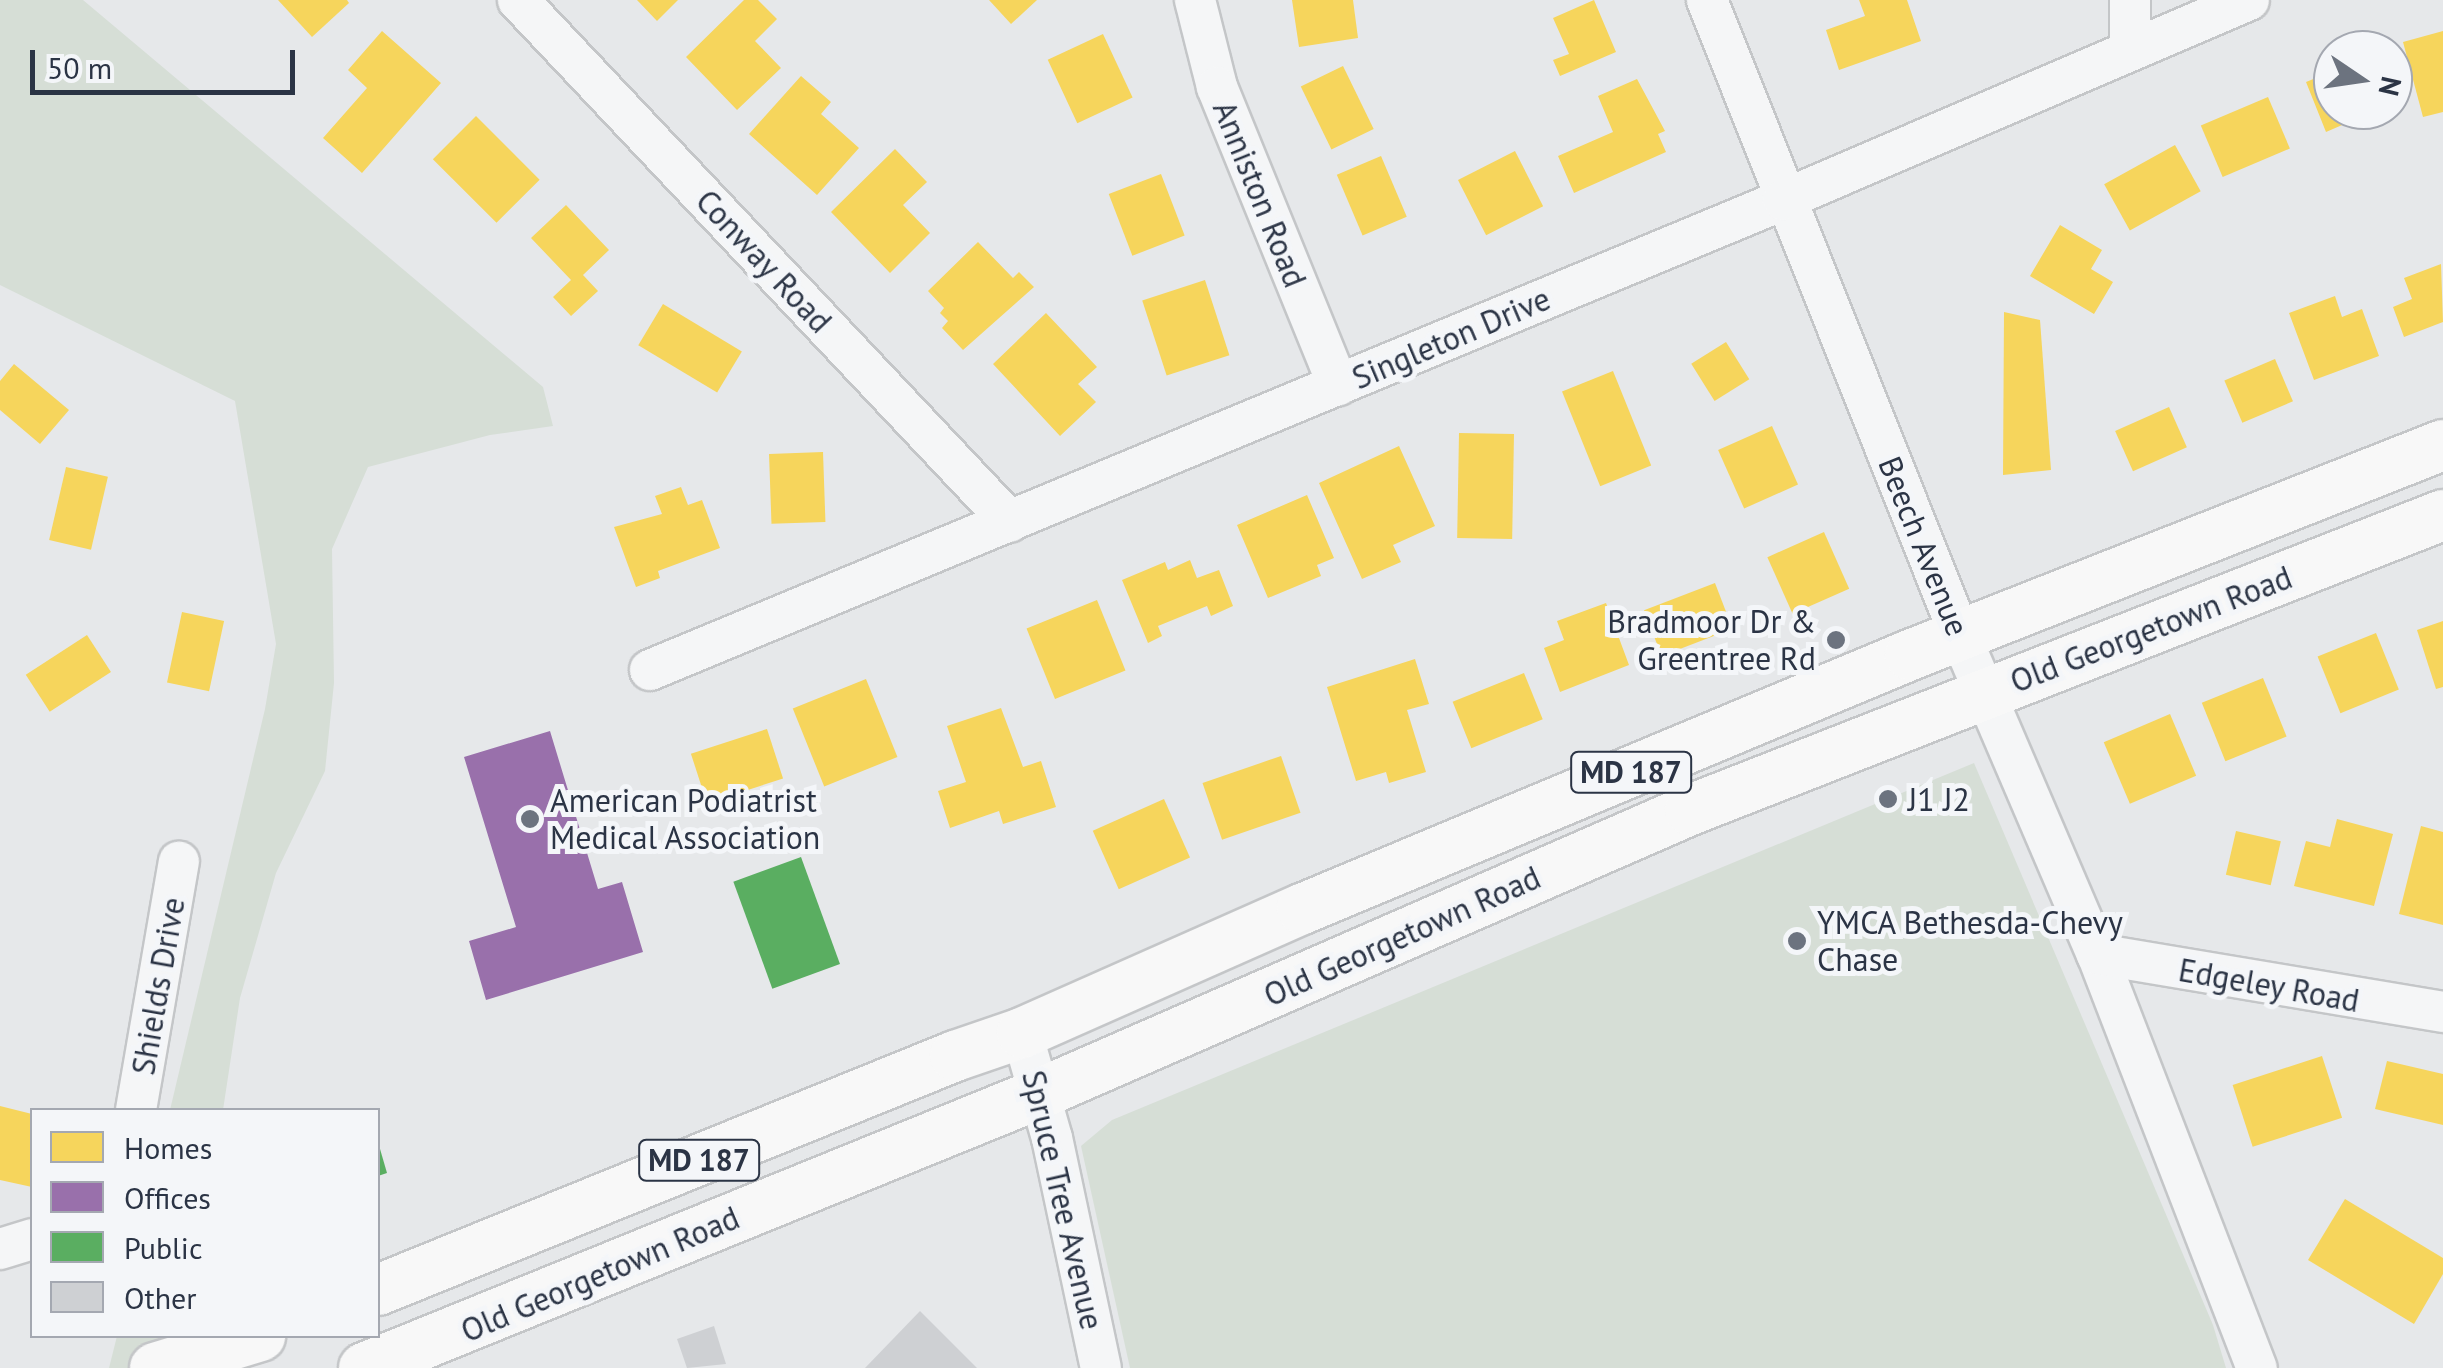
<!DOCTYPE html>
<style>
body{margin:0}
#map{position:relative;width:2443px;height:1368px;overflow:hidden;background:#e6e8ea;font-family:"PT Sans",sans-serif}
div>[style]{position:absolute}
.green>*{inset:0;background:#d6ded6}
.homes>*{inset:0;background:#f6d55c;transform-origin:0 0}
.offices>*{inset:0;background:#9970ab}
.public>*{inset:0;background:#5aae61;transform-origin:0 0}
.building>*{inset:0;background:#ced0d3}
.roads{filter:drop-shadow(2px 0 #c4c6c8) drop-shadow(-2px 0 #c4c6c8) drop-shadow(0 2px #c4c6c8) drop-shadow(0 -2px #c4c6c8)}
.minor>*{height:40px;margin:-20px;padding:0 20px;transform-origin:20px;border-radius:20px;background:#f5f6f7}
.major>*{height:50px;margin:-25px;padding:0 25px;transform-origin:25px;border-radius:25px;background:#f8f8f8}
.dots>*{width:28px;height:28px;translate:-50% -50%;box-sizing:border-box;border:5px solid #f4f6f9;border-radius:50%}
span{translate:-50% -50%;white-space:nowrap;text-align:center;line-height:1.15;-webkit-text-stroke:10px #f4f6f9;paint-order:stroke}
.shield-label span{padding:2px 8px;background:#f4f6f9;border:2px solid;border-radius:8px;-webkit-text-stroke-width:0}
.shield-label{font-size:30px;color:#2b3445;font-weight:700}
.street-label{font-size:32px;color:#2b3445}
.poi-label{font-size:32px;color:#2b3445}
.right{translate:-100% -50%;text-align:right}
.left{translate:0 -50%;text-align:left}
.legend{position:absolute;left:30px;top:1108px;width:350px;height:230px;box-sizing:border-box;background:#f4f6f9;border:2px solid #a4a8b1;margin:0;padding:12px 18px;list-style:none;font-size:30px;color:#2b3445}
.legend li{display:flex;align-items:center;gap:20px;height:50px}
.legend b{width:50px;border:2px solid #a4a8b1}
.north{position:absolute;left:2313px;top:30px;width:100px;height:100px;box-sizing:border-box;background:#f4f6f9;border:2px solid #a4a8b1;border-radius:50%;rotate:103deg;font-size:28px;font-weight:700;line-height:40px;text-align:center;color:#2b3445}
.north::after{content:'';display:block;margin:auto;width:35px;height:45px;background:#6c737f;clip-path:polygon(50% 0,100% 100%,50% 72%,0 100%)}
.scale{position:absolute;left:30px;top:50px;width:265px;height:45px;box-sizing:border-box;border:5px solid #2b3445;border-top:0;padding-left:12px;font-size:30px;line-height:35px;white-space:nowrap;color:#2b3445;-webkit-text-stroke:8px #f4f6f9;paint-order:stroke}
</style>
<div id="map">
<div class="green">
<div style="clip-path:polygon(0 0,83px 0,543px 387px,553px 426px,490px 435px,368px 467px,332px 549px,334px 683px,325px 771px,276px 873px,240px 998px,223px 1110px,170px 1110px,265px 709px,276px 644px,235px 401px,0 285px)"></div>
<div style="clip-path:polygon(1974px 763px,2213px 1325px,2226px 1368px,1130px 1368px,1081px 1146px,1112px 1120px)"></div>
<div style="clip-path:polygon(117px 1336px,190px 1336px,155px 1368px,109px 1368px)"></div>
</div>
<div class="homes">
<div style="clip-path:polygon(278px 0,347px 0,349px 3px,312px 37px)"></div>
<div style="clip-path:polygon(637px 0,678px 0,657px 21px)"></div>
<div style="clip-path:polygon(744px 0,758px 0,777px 19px,755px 41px,781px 68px,737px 110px,686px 57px)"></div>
<div style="clip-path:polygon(989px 0,1037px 0,1011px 24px)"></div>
<div style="clip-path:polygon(1292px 0,1353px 0,1358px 38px,1299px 47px)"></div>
<div style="clip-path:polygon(1594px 0,1616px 52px,1560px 76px,1553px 60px,1569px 54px,1553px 18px)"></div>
<div style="clip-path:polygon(1859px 0,1907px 0,1921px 41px,1839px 70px,1826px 30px,1865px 16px)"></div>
<div style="clip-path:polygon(382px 31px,441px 83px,362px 173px,323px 138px,367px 88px,348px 70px)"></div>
<div style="clip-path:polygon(2443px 31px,2443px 112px,2423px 117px,2403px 42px)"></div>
<div style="left:1103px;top:34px;width:70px;height:61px;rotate:65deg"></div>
<div style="left:1343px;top:66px;width:70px;height:47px;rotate:64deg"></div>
<div style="clip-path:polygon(2333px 71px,2333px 110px,2377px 110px,2326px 132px,2306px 82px)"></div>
<div style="clip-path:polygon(801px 76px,831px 102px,821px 114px,859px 148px,817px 195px,749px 134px)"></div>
<div style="clip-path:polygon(1637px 79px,1665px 131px,1658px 134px,1666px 152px,1574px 193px,1558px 156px,1613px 132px,1598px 96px)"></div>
<div style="left:2268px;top:97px;width:56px;height:73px;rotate:67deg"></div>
<div style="left:476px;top:116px;width:90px;height:61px;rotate:45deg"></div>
<div style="left:2175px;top:145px;width:53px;height:81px;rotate:61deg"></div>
<div style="clip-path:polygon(895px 149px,927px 182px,903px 205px,930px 233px,890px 273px,831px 212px)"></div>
<div style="left:1515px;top:151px;width:62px;height:64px;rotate:63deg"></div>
<div style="left:1381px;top:156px;width:66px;height:48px;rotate:67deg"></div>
<div style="left:1161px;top:174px;width:66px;height:56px;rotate:69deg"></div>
<div style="clip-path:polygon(566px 205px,609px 250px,583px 275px,598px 291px,571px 316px,553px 297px,571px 280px,531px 238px)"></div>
<div style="clip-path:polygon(2060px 225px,2102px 250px,2091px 269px,2113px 282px,2094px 314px,2030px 276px)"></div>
<div style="clip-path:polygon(978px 242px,1013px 278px,1019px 272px,1034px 287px,963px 350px,942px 328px,948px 321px,940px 313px,944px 308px,928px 291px)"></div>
<div style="clip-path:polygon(2441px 264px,2443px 322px,2404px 337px,2393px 307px,2412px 299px,2404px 278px)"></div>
<div style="left:1205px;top:280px;width:79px;height:66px;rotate:72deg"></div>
<div style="clip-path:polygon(2335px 296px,2342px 317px,2362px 309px,2379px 356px,2314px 380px,2289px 313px)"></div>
<div style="left:663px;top:304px;width:92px;height:48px;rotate:31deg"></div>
<div style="clip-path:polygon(2004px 312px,2040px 320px,2051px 470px,2003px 475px)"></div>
<div style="clip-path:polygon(1046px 313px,1097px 367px,1078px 384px,1096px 402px,1060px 436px,993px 364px)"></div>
<div style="left:1726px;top:342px;width:44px;height:41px;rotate:58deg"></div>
<div style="left:2275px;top:359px;width:46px;height:55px;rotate:67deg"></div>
<div style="clip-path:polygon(14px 364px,69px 410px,40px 444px,0 410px,0 381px)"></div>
<div style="left:1613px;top:371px;width:102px;height:55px;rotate:68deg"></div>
<div style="left:2169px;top:407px;width:44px;height:59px;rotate:66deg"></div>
<div style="left:1772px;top:426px;width:64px;height:59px;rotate:66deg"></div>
<div style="left:1459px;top:433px;width:55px;height:105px;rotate:1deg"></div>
<div style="clip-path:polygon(1399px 446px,1435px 526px,1393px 545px,1401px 562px,1362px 579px,1319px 483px)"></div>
<div style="left:823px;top:452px;width:70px;height:54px;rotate:88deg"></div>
<div style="left:66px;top:467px;width:43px;height:75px;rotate:13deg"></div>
<div style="clip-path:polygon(681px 487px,688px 505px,702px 500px,720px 548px,658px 571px,660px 578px,636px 587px,614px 527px,662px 514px,655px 496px)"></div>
<div style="clip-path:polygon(1307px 495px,1334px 558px,1317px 565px,1321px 576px,1268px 598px,1237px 525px)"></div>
<div style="left:1824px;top:532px;width:62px;height:62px;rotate:66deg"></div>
<div style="clip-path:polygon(1190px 560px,1197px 578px,1219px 570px,1233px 606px,1211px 616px,1207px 606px,1158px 626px,1162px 636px,1148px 643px,1122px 580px,1165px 562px,1168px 570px)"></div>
<div style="left:1715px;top:583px;width:49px;height:76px;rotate:69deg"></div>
<div style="left:1097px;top:600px;width:76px;height:76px;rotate:68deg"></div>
<div style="clip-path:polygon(1606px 603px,1629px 665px,1560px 692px,1544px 648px,1564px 640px,1557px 621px)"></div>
<div style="left:182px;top:612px;width:43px;height:72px;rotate:12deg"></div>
<div style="clip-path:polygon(2443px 621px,2443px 687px,2436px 689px,2417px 630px)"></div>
<div style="left:2376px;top:633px;width:61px;height:63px;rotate:68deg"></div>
<div style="left:87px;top:635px;width:44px;height:73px;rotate:57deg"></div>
<div style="clip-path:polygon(1415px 659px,1429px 704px,1407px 710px,1426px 772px,1389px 783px,1386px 772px,1356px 781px,1327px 687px)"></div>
<div style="left:1524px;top:673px;width:50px;height:77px;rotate:68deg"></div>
<div style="left:2263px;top:678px;width:63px;height:66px;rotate:68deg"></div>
<div style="left:866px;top:679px;width:84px;height:79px;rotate:68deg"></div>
<div style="clip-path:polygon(1001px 708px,1023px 767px,1041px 761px,1056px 807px,1003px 824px,999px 811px,950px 828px,938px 791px,966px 782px,947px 726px)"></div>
<div style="left:2170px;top:714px;width:67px;height:72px;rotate:67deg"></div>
<div style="left:767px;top:729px;width:52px;height:80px;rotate:72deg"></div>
<div style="left:1281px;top:756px;width:60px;height:83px;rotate:71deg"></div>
<div style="left:1164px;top:799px;width:64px;height:78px;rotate:66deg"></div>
<div style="clip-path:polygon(2337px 819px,2393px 834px,2374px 906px,2294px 886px,2306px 841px,2330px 847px)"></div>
<div style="clip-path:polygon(2421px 826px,2443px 832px,2443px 925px,2399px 914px)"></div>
<div style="left:2236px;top:831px;width:46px;height:45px;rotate:13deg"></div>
<div style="left:2322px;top:1056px;width:65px;height:94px;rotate:72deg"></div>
<div style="clip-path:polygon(2387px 1061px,2443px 1074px,2443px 1125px,2375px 1109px)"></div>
<div style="clip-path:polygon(0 1106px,32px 1114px,32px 1187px,0 1180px)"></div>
<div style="clip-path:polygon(2345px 1199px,2443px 1258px,2443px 1274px,2414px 1324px,2308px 1260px)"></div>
</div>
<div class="offices">
<div style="clip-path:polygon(550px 731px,598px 889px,622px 882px,643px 952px,486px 1000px,469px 941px,516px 927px,464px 757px)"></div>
</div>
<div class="public">
<div style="left:801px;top:857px;width:114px;height:72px;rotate:70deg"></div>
<div style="clip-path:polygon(378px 1142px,387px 1173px,378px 1176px)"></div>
</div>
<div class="building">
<div style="clip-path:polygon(920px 1311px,977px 1368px,865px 1368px)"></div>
<div style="clip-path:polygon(714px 1326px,726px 1364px,687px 1368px,677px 1339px)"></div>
</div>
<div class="roads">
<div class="minor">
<div style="left:518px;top:0;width:717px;rotate:46.69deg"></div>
<div style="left:1195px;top:0;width:90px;rotate:75.8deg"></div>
<div style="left:1217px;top:87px;width:322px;rotate:67.9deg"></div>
<div style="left:1707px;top:0;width:684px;rotate:68.28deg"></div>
<div style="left:1960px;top:635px;width:347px;rotate:66.8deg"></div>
<div style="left:2097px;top:954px;width:444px;rotate:68.9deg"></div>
<div style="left:2130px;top:48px;width:48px;rotate:-90deg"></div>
<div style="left:650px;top:670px;width:1227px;rotate:-22.53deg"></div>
<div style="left:1783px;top:200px;width:507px;rotate:-23.23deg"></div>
<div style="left:2097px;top:954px;width:351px;rotate:9.5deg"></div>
<div style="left:1022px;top:1033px;width:109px;rotate:74.1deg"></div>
<div style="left:1052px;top:1138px;width:235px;rotate:78deg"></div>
<div style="left:136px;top:1110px;width:252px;rotate:-80.2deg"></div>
<div style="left:0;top:1249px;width:34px;rotate:-17deg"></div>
</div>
<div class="major">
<div style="left:378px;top:1290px;width:623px;rotate:-22.07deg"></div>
<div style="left:955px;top:1056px;width:71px;rotate:-18.9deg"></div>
<div style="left:1022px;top:1033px;width:306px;rotate:-23.9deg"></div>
<div style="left:1302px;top:909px;width:659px;rotate:-22.67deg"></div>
<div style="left:1910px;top:655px;width:573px;rotate:-21.5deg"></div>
<div style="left:155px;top:1368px;width:110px;rotate:-16.9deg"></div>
<div style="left:364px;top:1368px;width:731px;rotate:-22.11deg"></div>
<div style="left:1041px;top:1093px;width:708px;rotate:-23.56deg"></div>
<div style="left:1690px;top:810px;width:809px;rotate:-21.39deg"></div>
</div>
</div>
<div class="dots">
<div style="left:1836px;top:640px;background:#6c737f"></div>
<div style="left:1888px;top:799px;background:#6c737f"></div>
<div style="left:530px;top:819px;background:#6c737f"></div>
<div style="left:1797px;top:941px;background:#6c737f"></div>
</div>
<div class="shield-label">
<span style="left:1631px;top:772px">MD 187</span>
<span style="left:699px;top:1160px">MD 187</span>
</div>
<div class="street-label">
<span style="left:1260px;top:194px;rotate:68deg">Anniston Road</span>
<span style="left:764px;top:261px;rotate:47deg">Conway Road</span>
<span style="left:1451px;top:338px;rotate:-23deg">Singleton Drive</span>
<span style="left:1924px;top:546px;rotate:68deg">Beech Avenue</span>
<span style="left:2151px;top:629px;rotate:-21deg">Old Georgetown Road</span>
<span style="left:1402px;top:936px;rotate:-24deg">Old Georgetown Road</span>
<span style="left:2269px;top:985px;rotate:10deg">Edgeley Road</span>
<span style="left:158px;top:986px;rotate:-80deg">Shields Drive</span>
<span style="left:1063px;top:1200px;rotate:77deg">Spruce Tree Avenue</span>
<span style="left:600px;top:1274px;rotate:-23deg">Old Georgetown Road</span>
</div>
<div class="poi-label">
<span class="right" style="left:1816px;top:640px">Bradmoor Dr &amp;<br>Greentree Rd</span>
<span class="left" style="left:1908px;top:799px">J1 J2</span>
<span class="left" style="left:550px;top:819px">American Podiatrist<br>Medical Association</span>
<span class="left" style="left:1817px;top:941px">YMCA Bethesda-Chevy<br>Chase</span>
</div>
<ul class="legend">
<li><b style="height:28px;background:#f6d55c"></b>Homes</li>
<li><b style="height:28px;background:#9970ab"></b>Offices</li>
<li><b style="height:28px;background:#5aae61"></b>Public</li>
<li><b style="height:28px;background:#ced0d3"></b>Other</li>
</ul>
<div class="north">N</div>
<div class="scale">50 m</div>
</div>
